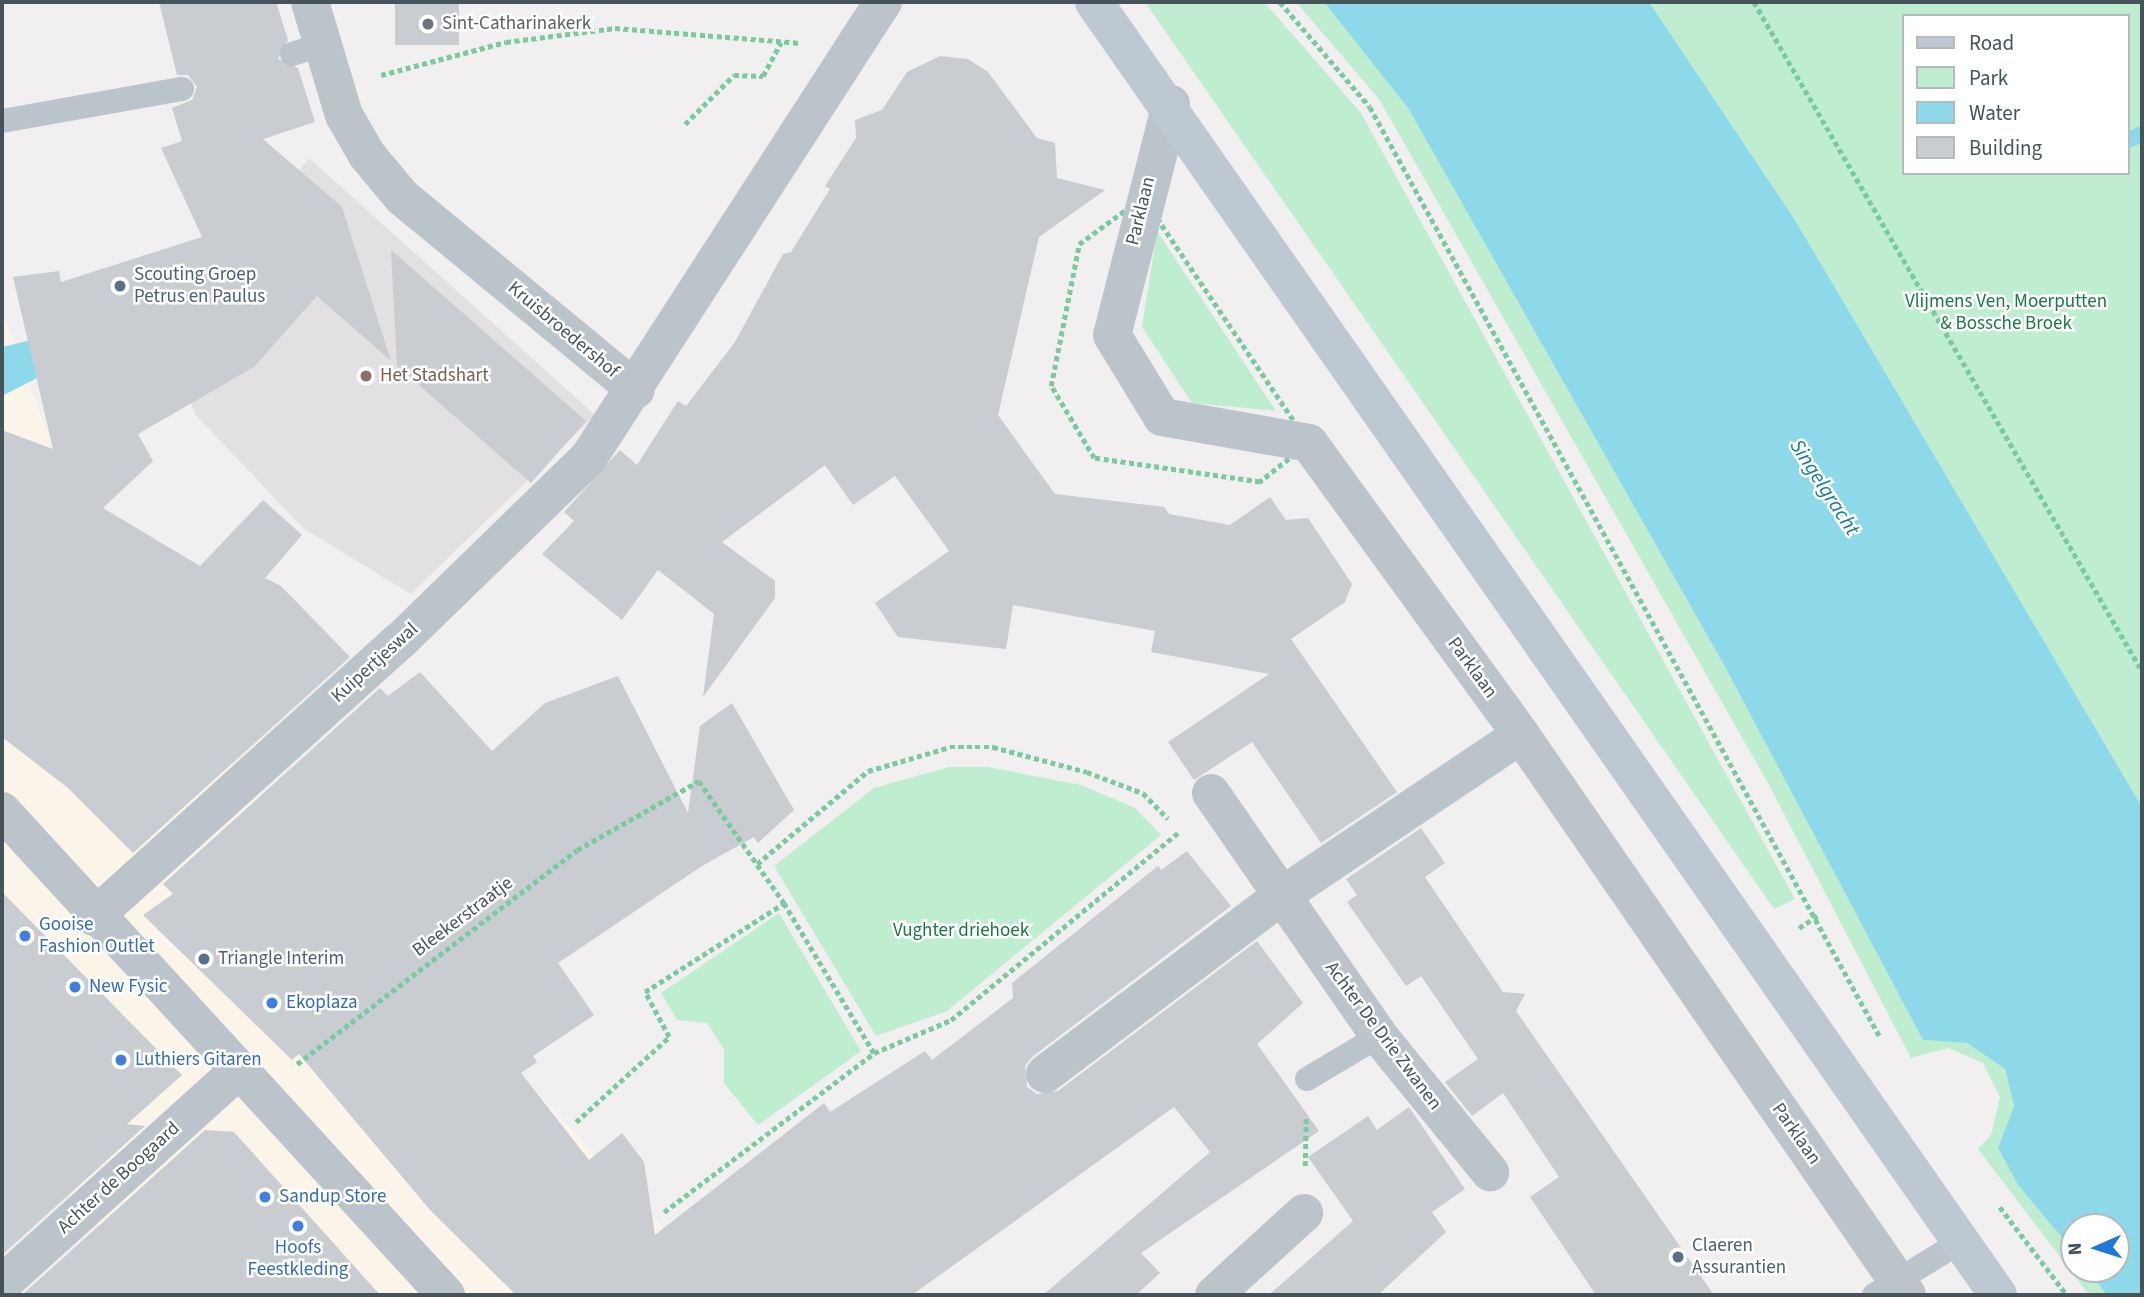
<!DOCTYPE html>
<style>
body{margin:0}
#map{position:relative;width:2144px;height:1297px;overflow:hidden;background:#f1efef;font-family:"Source Sans 3",sans-serif}
div>[style]{position:absolute}
.commercial>*{inset:0;background:#fbf5e9}
.education>*{inset:0;background:#e2e0e0}
.green>*{inset:0;background:#bfedcf}
.water>*{inset:0;background:#8dd9e9}
.stream>*{height:16px;margin:-8px;padding:0 8px;transform-origin:8px;border-radius:8px;background:#8dd9e9}
.building>*{inset:0;background:#c9ccd1;transform-origin:0 0}
.path>*{height:4.5px;margin-top:-2.25px;transform-origin:0;background:repeating-linear-gradient(90deg,#78ca9f 0 5px,transparent 0 8.5px)}
.service>*{height:24px;margin:-12px;padding:0 12px;transform-origin:12px;border-radius:12px;background:#bbc4cb}
.minor>*{height:38px;margin:-19px;padding:0 19px;transform-origin:19px;border-radius:19px;background:#bbc4cb}
.secondary>*{height:38px;margin:-19px;padding:0 19px;transform-origin:19px;border-radius:19px;background:#bdc8d2}
.dots>*{width:19px;height:19px;translate:-50% -50%;box-sizing:border-box;border:4px solid #fff;border-radius:50%}
span{translate:-50% -50%;white-space:nowrap;text-align:center;line-height:1.15;-webkit-text-stroke:5px #fff;paint-order:stroke}
.worship-label{font-size:19px;color:#5b616d}
.left{translate:0 -50%;text-align:left}
.street-label{font-size:19px;color:#47535b}
.service-label{font-size:19px;color:#4e5e75}
.park-label{font-size:19px;color:#1a7a47}
.education-label{font-size:19px;color:#785e54}
.shop-label{font-size:19px;color:#366cbe}
.water-label{font-size:21px;color:#117e95;font-style:italic}
.frame{position:absolute;inset:0;border:4px solid #47535b;pointer-events:none}
.legend{position:absolute;left:1902px;top:14px;width:228px;height:161px;box-sizing:border-box;background:#fff;border:2px solid #b5babd;margin:0;padding:9px 12px;list-style:none;font-size:21px;color:#47535b}
.legend li{display:flex;align-items:center;gap:14px;height:35px}
.legend b{width:35px;border:2px solid #b5babd}
.north{position:absolute;left:2060px;top:1213px;width:70px;height:70px;box-sizing:border-box;background:#fff;border:2px solid #b5babd;border-radius:50%;rotate:267deg;font-size:19px;font-weight:700;line-height:28px;text-align:center;color:#47535b}
.north::after{content:'';display:block;margin:auto;width:24px;height:32px;background:#2077da;clip-path:polygon(50% 0,100% 100%,50% 72%,0 100%)}
</style>
<div id="map">
<div class="commercial">
<div style="clip-path:polygon(2px 312px,132px 655px,725px 1295px,168px 1295px,2px 1126px)"></div>
</div>
<div class="education">
<div style="clip-path:polygon(309px 158px,595px 415px,411px 594px,303px 528px,195px 414px,164px 337px)"></div>
</div>
<div class="green">
<div style="clip-path:polygon(1145px 2px,1264px 2px,1361px 113px,1795px 899px,1774px 909px)"></div>
<div style="clip-path:polygon(1296px 2px,1324px 2px,1408px 108px,1724px 665px,1923px 1040px,1967px 1043px,2005px 1069px,2014px 1106px,1998px 1148px,2018px 1185px,2074px 1252px,2074px 1269px,2087px 1269px,2107px 1295px,2089px 1295px,1978px 1149px,1991px 1135px,2000px 1097px,1983px 1063px,1948px 1048px,1911px 1058px,1769px 785px,1379px 99px)"></div>
<div style="clip-path:polygon(evenodd,1649px 2px,2142px 2px,2142px 807px,1795px 220px,1649px 2px,1904px 16px,2128px 16px,2128px 173px,1904px 173px,1904px 16px)"></div>
<div style="clip-path:polygon(1157px 231px,1276px 411px,1192px 403px,1142px 327px)"></div>
<div style="clip-path:polygon(949px 767px,988px 767px,1081px 785px,1135px 808px,1161px 835px,947px 1011px,876px 1036px,774px 866px,874px 788px)"></div>
<div style="clip-path:polygon(779px 913px,861px 1051px,758px 1125px,724px 1083px,724px 1049px,707px 1023px,677px 1020px,661px 993px)"></div>
</div>
<div class="water">
<div style="clip-path:polygon(1324px 2px,1649px 2px,1795px 220px,2142px 807px,2142px 1295px,2107px 1295px,2087px 1269px,2116px 1269px,2116px 1227px,2074px 1227px,2074px 1252px,2018px 1185px,1998px 1148px,2014px 1106px,2005px 1069px,1967px 1043px,1923px 1040px,1724px 665px,1408px 108px)"></div>
<div style="clip-path:polygon(53px 335px,37px 378px,2px 396px,2px 347px)"></div>
</div>
<div class="stream">
<div style="left:2128px;top:140px;width:15px;rotate:-23deg"></div>
</div>
<div class="building">
<div style="clip-path:polygon(159px 2px,276px 2px,288px 40px,278px 59px,298px 68px,315px 122px,263px 139px,342px 207px,391px 361px,317px 296px,254px 367px,138px 434px,153px 461px,103px 508px,200px 566px,263px 500px,302px 535px,265px 578px,281px 586px,350px 657px,133px 853px,68px 788px,2px 737px,2px 430px,53px 449px,13px 277px,59px 271px,61px 282px,202px 237px,161px 148px,182px 141px,172px 108px,192px 100px,197px 87px,188px 75px,177px 75px)"></div>
<div style="left:395px;top:2px;width:64px;height:43px"></div>
<div style="clip-path:polygon(940px 56px,968px 59px,988px 72px,1037px 138px,1055px 143px,1057px 178px,1105px 190px,1039px 237px,998px 415px,1055px 494px,1164px 507px,1169px 514px,1230px 525px,1270px 497px,1286px 520px,1308px 518px,1352px 584px,1345px 602px,1291px 639px,1397px 792px,1321px 843px,1252px 742px,1194px 780px,1168px 742px,1269px 674px,1151px 652px,1155px 631px,1013px 605px,1006px 649px,898px 637px,875px 603px,949px 551px,895px 476px,853px 505px,825px 465px,722px 542px,775px 581px,775px 598px,703px 697px,714px 614px,658px 570px,622px 620px,542px 554px,574px 521px,564px 512px,620px 450px,637px 465px,678px 401px,686px 406px,735px 342px,783px 254px,791px 252px,830px 189px,825px 186px,856px 138px,855px 120px,882px 110px,907px 72px)"></div>
<div style="clip-path:polygon(391px 250px,586px 421px,531px 483px,397px 366px)"></div>
<div style="clip-path:polygon(420px 672px,492px 751px,545px 703px,618px 676px,688px 813px,700px 726px,732px 703px,794px 810px,758px 843px,754px 837px,702px 866px,558px 963px,594px 1015px,533px 1056px,537px 1062px,521px 1073px,589px 1160px,622px 1133px,644px 1162px,655px 1235px,824px 1103px,830px 1112px,925px 1051px,932px 1060px,1013px 998px,1012px 983px,1158px 866px,1161px 870px,1187px 851px,1231px 906px,1032px 1057px,1025px 1066px,1027px 1087px,1037px 1094px,1058px 1091px,1257px 941px,1303px 1003px,1257px 1044px,1319px 1131px,1141px 1253px,1160px 1273px,1136px 1295px,1043px 1295px,1210px 1152px,1174px 1107px,912px 1295px,516px 1295px,430px 1210px,299px 1054px,292px 1060px,143px 915px,173px 894px,163px 884px,380px 688px,388px 696px)"></div>
<div style="clip-path:polygon(1421px 828px,1445px 863px,1425px 877px,1503px 992px,1525px 994px,1516px 1011px,1714px 1295px,1596px 1295px,1530px 1197px,1559px 1177px,1503px 1093px,1472px 1116px,1445px 1082px,1478px 1059px,1421px 976px,1406px 986px,1347px 902px,1357px 895px,1346px 879px)"></div>
<div style="clip-path:polygon(2px 892px,182px 1075px,127px 1124px,145px 1126px,2px 1255px)"></div>
<div style="clip-path:polygon(1409px 1107px,1465px 1189px,1432px 1212px,1446px 1232px,1378px 1295px,1269px 1295px,1353px 1221px,1308px 1157px,1368px 1116px,1377px 1130px)"></div>
<div style="clip-path:polygon(205px 1130px,234px 1132px,380px 1295px,22px 1295px)"></div>
</div>
<div class="path">
<div style="left:1280px;top:2px;width:138px;rotate:49.4deg"></div>
<div style="left:1370px;top:107px;width:1061px;rotate:61.26deg"></div>
<div style="left:1754px;top:2px;width:773px;rotate:59.89deg"></div>
<div style="left:381px;top:75px;width:129px;rotate:-14.8deg"></div>
<div style="left:506px;top:42px;width:110px;rotate:-7.3deg"></div>
<div style="left:615px;top:28px;width:186px;rotate:4.6deg"></div>
<div style="left:685px;top:124px;width:69px;rotate:-45deg"></div>
<div style="left:734px;top:75px;width:29px;rotate:2deg"></div>
<div style="left:763px;top:76px;width:38px;rotate:-62deg"></div>
<div style="left:1143px;top:197px;width:297px;rotate:56deg"></div>
<div style="left:1309px;top:443px;width:63px;rotate:141.5deg"></div>
<div style="left:1260px;top:482px;width:168px;rotate:-171.8deg"></div>
<div style="left:1094px;top:458px;width:84px;rotate:-120.8deg"></div>
<div style="left:1051px;top:386px;width:145px;rotate:-78.8deg"></div>
<div style="left:1079px;top:244px;width:79px;rotate:-36.3deg"></div>
<div style="left:757px;top:864px;width:145px;rotate:-40deg"></div>
<div style="left:868px;top:771px;width:85px;rotate:-16.3deg"></div>
<div style="left:950px;top:747px;width:43px"></div>
<div style="left:993px;top:747px;width:97px;rotate:14.9deg"></div>
<div style="left:1087px;top:772px;width:60px;rotate:20.6deg"></div>
<div style="left:1143px;top:793px;width:36px;rotate:46deg"></div>
<div style="left:1799px;top:928px;width:23px;rotate:-34deg"></div>
<div style="left:297px;top:1064px;width:352px;rotate:-37.4deg"></div>
<div style="left:577px;top:850px;width:140px;rotate:-29.5deg"></div>
<div style="left:699px;top:781px;width:149px;rotate:55.1deg"></div>
<div style="left:784px;top:903px;width:175px;rotate:59deg"></div>
<div style="left:874px;top:1053px;width:84px;rotate:-23.2deg"></div>
<div style="left:951px;top:1020px;width:294px;rotate:-39.5deg"></div>
<div style="left:576px;top:1122px;width:126px;rotate:-42.4deg"></div>
<div style="left:669px;top:1037px;width:51px;rotate:-118.1deg"></div>
<div style="left:645px;top:992px;width:165px;rotate:-32.6deg"></div>
<div style="left:1305px;top:1166px;width:47px;rotate:-88.8deg"></div>
<div style="left:2000px;top:1207px;width:111px;rotate:52.7deg"></div>
<div style="left:664px;top:1212px;width:263px;rotate:-37.1deg"></div>
</div>
<div class="service">
<div style="left:292px;top:54px;width:28px;rotate:-17deg"></div>
<div style="left:2px;top:121px;width:183px;rotate:-10.1deg"></div>
<div style="left:1307px;top:1079px;width:84px;rotate:-30.8deg"></div>
<div style="left:1874px;top:1295px;width:101px;rotate:-31.6deg"></div>
</div>
<div class="minor">
<div style="left:310px;top:2px;width:118px;rotate:73.3deg"></div>
<div style="left:344px;top:115px;width:46px;rotate:60.1deg"></div>
<div style="left:367px;top:155px;width:55px;rotate:50.2deg"></div>
<div style="left:402px;top:197px;width:303px;rotate:39.5deg"></div>
<div style="left:1171px;top:104px;width:238px;rotate:104.3deg"></div>
<div style="left:1112px;top:335px;width:96px;rotate:58.6deg"></div>
<div style="left:1162px;top:417px;width:149px;rotate:10deg"></div>
<div style="left:1309px;top:443px;width:361px;rotate:54deg"></div>
<div style="left:1521px;top:735px;width:680px;rotate:55.42deg"></div>
<div style="left:1211px;top:793px;width:295px;rotate:55.3deg"></div>
<div style="left:1379px;top:1036px;width:176px;rotate:50.8deg"></div>
<div style="left:2px;top:811px;width:657px;rotate:47.47deg"></div>
<div style="left:94px;top:917px;width:413px;rotate:-42.1deg"></div>
<div style="left:401px;top:640px;width:262px;rotate:-44.2deg"></div>
<div style="left:589px;top:457px;width:542px;rotate:-57.13deg"></div>
<div style="left:1045px;top:1074px;width:296px;rotate:-37deg"></div>
<div style="left:1281px;top:896px;width:289px;rotate:-33.9deg"></div>
<div style="left:2px;top:1284px;width:316px;rotate:-42.1deg"></div>
<div style="left:1214px;top:1295px;width:122px;rotate:-42.3deg"></div>
</div>
<div class="secondary">
<div style="left:1094px;top:2px;width:1578px;rotate:55.04deg"></div>
</div>
<div class="dots">
<div style="left:428px;top:24px;background:#6b7280"></div>
<div style="left:120px;top:286px;background:#5c6f8a"></div>
<div style="left:366px;top:376px;background:#8d6e63"></div>
<div style="left:25px;top:936px;background:#3f7fe0"></div>
<div style="left:204px;top:959px;background:#5c6f8a"></div>
<div style="left:75px;top:987px;background:#3f7fe0"></div>
<div style="left:272px;top:1003px;background:#3f7fe0"></div>
<div style="left:121px;top:1060px;background:#3f7fe0"></div>
<div style="left:265px;top:1197px;background:#3f7fe0"></div>
<div style="left:298px;top:1226px;background:#3f7fe0"></div>
<div style="left:1678px;top:1257px;background:#5c6f8a"></div>
</div>
<div class="worship-label">
<span class="left" style="left:442px;top:24px">Sint-Catharinakerk</span>
</div>
<div class="street-label">
<span style="left:1141px;top:211px;rotate:-76deg">Parklaan</span>
<span style="left:563px;top:330px;rotate:40deg">Kruisbroedershof</span>
<span style="left:375px;top:663px;rotate:-42deg">Kuipertjeswal</span>
<span style="left:1472px;top:668px;rotate:54deg">Parklaan</span>
<span style="left:463px;top:917px;rotate:-37deg">Bleekerstraatje</span>
<span style="left:1383px;top:1036px;rotate:53deg">Achter De Drie Zwanen</span>
<span style="left:1796px;top:1134px;rotate:55deg">Parklaan</span>
<span style="left:119px;top:1178px;rotate:-42deg">Achter de Boogaard</span>
</div>
<div class="service-label">
<span class="left" style="left:134px;top:286px">Scouting Groep<br>Petrus en Paulus</span>
<span class="left" style="left:218px;top:959px">Triangle Interim</span>
<span class="left" style="left:1692px;top:1257px">Claeren<br>Assurantien</span>
</div>
<div class="park-label">
<span style="left:2006px;top:313px">Vlijmens Ven, Moerputten<br>&amp; Bossche Broek</span>
<span style="left:961px;top:931px">Vughter driehoek</span>
</div>
<div class="education-label">
<span class="left" style="left:380px;top:376px">Het Stadshart</span>
</div>
<div class="shop-label">
<span class="left" style="left:39px;top:936px">Gooise<br>Fashion Outlet</span>
<span class="left" style="left:89px;top:987px">New Fysic</span>
<span class="left" style="left:286px;top:1003px">Ekoplaza</span>
<span class="left" style="left:135px;top:1060px">Luthiers Gitaren</span>
<span class="left" style="left:279px;top:1197px">Sandup Store</span>
<span style="left:298px;top:1259px">Hoofs<br>Feestkleding</span>
</div>
<div class="water-label">
<span style="left:1825px;top:487px;rotate:57deg">Singelgracht</span>
</div>
<div class="frame"></div>
<ul class="legend">
<li><b style="height:9px;background:#bdc8d2"></b>Road</li>
<li><b style="height:19px;background:#bfedcf"></b>Park</li>
<li><b style="height:19px;background:#8dd9e9"></b>Water</li>
<li><b style="height:19px;background:#c9ccd1"></b>Building</li>
</ul>
<div class="north">N</div>
</div>
